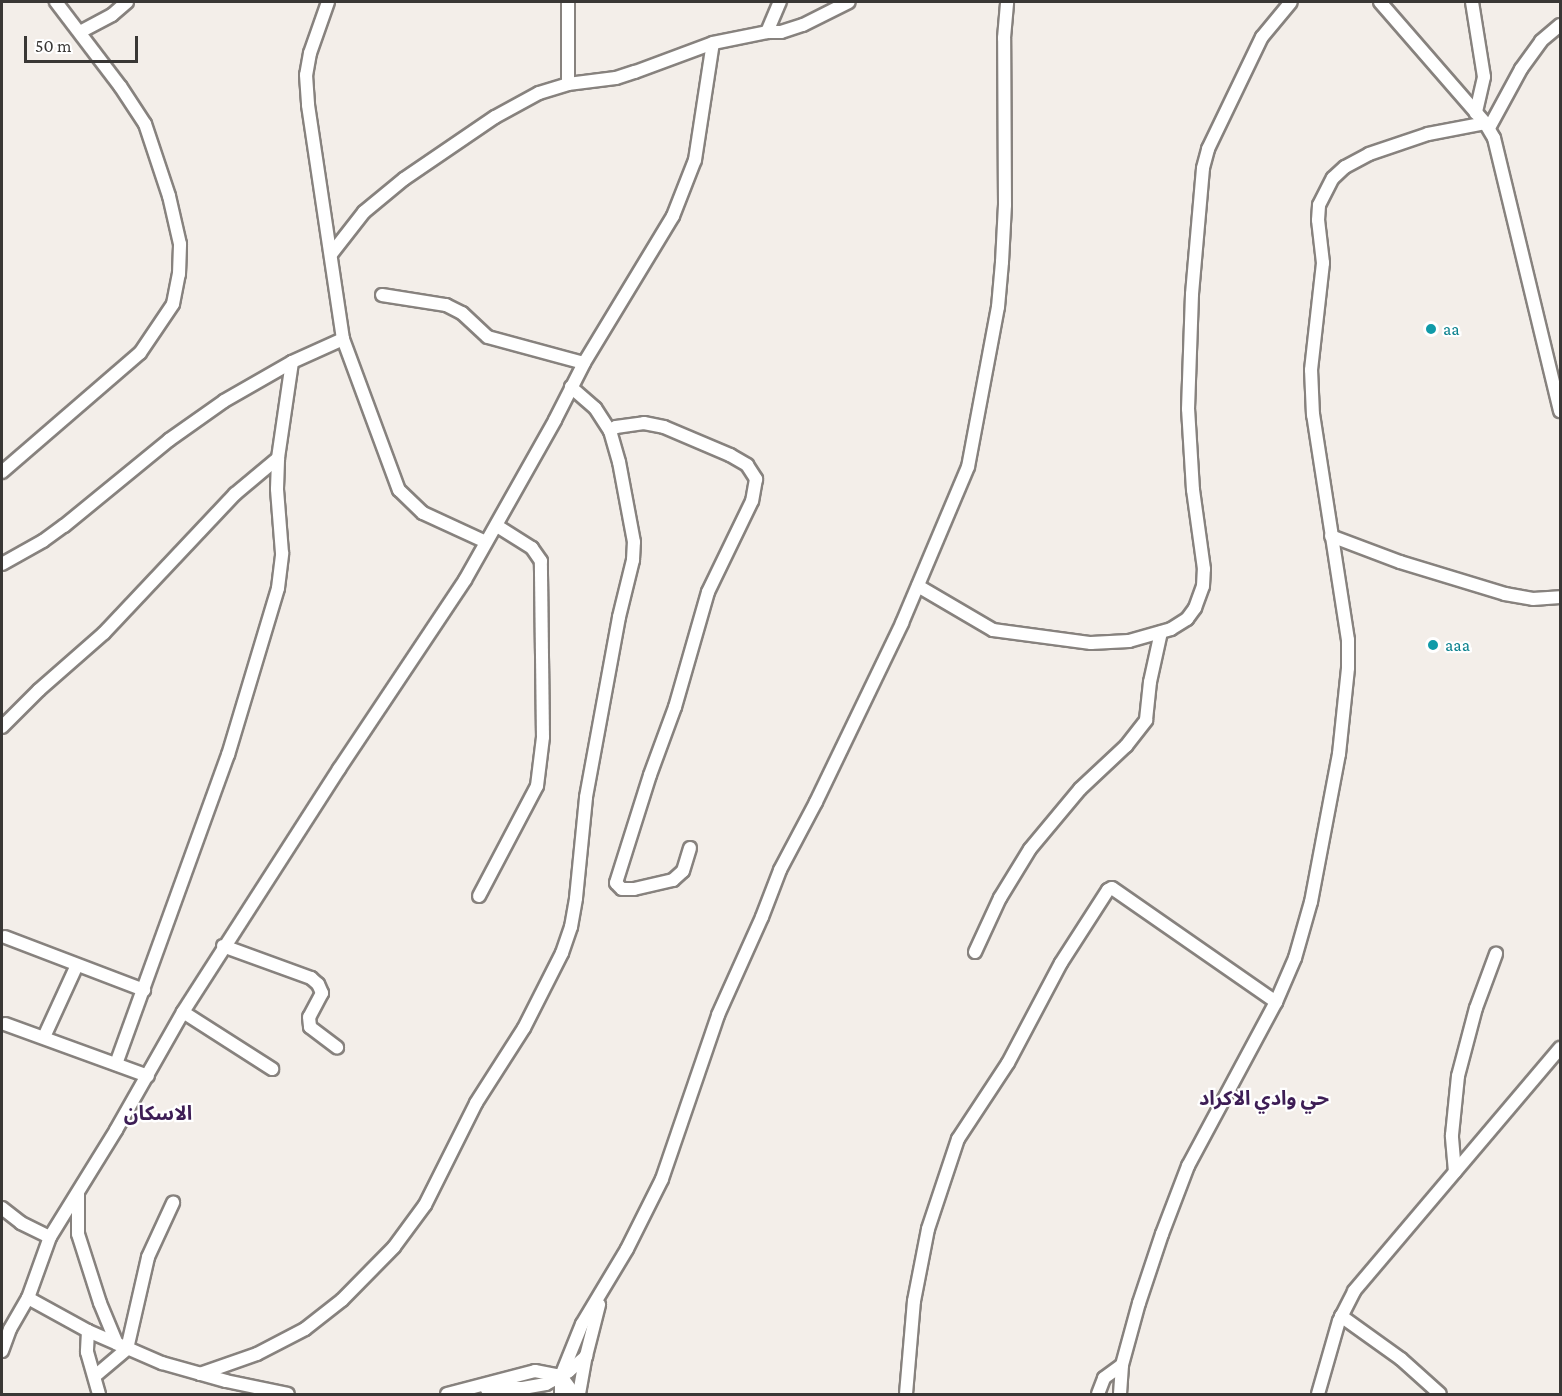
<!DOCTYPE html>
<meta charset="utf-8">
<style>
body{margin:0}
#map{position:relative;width:1562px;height:1396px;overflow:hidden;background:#f3eee9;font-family:"Crimson Pro","Noto Sans Arabic",serif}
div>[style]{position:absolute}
.roads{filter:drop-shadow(2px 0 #87827e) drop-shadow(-2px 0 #87827e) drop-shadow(0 2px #87827e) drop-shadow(0 -2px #87827e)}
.street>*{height:12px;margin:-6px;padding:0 6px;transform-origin:6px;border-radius:6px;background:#fff}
.dots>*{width:16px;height:16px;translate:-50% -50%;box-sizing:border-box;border:3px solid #fff;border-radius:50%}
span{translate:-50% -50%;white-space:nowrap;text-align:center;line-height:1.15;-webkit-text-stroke:4.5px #fff;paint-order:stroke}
.culture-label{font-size:18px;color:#0d838f}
.left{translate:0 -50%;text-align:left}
.neighbourhood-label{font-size:20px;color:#3d1d55;font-weight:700}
.frame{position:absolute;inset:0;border:3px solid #393735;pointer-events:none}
.scale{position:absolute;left:24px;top:36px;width:114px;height:27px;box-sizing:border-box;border:3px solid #393735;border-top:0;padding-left:8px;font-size:18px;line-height:21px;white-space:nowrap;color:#393735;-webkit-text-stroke:4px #fff;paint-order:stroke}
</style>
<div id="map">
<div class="roads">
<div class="street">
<div style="left:328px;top:2px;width:54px;rotate:109.4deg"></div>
<div style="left:310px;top:53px;width:22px;rotate:100deg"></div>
<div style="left:306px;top:75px;width:30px;rotate:86deg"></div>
<div style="left:308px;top:105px;width:237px;rotate:81.5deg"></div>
<div style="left:343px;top:339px;width:161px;rotate:69.7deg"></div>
<div style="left:399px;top:490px;width:33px;rotate:44deg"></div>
<div style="left:423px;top:513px;width:69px;rotate:24.7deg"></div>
<div style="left:1380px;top:2px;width:160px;rotate:49deg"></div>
<div style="left:1485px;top:123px;width:17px;rotate:59deg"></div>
<div style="left:1494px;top:138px;width:281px;rotate:76.4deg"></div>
<div style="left:1472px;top:2px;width:76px;rotate:80.9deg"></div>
<div style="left:1484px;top:77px;width:37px;rotate:103deg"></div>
<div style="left:80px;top:32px;width:36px;rotate:-28deg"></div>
<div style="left:112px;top:15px;width:20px;rotate:-41deg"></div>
<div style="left:767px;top:32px;width:33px;rotate:-67deg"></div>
<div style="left:568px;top:84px;width:82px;rotate:-90deg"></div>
<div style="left:1489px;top:128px;width:67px;rotate:-61.5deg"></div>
<div style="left:1521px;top:69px;width:34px;rotate:-54deg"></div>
<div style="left:1541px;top:41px;width:25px;rotate:-40deg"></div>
<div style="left:332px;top:253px;width:52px;rotate:-52deg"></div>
<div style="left:364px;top:212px;width:52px;rotate:-39.5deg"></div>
<div style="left:404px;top:179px;width:110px;rotate:-34.3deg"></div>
<div style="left:495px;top:117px;width:50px;rotate:-28.6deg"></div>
<div style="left:539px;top:93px;width:30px;rotate:-17deg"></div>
<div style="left:568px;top:84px;width:48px;rotate:-7.1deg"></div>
<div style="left:616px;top:78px;width:20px;rotate:-18deg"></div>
<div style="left:635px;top:72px;width:83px;rotate:-20.4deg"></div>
<div style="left:713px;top:43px;width:55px;rotate:-11.5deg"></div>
<div style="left:767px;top:32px;width:14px"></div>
<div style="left:781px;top:32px;width:23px;rotate:-18deg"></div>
<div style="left:803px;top:25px;width:51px;rotate:-26.6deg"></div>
<div style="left:382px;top:295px;width:65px;rotate:8.9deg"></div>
<div style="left:446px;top:305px;width:18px;rotate:27deg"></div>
<div style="left:462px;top:313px;width:35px;rotate:43deg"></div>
<div style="left:488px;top:337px;width:99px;rotate:15.2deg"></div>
<div style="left:610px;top:431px;width:7px;rotate:-34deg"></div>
<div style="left:616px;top:427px;width:28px;rotate:-8deg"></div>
<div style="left:644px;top:423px;width:20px;rotate:11deg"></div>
<div style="left:664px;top:427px;width:72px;rotate:23deg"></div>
<div style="left:730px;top:455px;width:20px;rotate:30deg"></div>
<div style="left:747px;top:465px;width:17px;rotate:57deg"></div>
<div style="left:756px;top:479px;width:22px;rotate:100deg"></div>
<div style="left:752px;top:501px;width:101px;rotate:115.8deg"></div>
<div style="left:708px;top:592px;width:120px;rotate:106deg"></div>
<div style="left:675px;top:707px;width:72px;rotate:110.2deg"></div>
<div style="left:650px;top:775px;width:113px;rotate:107.5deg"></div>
<div style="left:616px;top:883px;width:8px;rotate:45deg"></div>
<div style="left:622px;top:889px;width:12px"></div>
<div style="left:634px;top:889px;width:40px;rotate:-13deg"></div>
<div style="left:673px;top:880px;width:13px;rotate:-42deg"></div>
<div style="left:683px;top:871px;width:24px;rotate:-73deg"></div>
<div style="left:2px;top:472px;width:182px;rotate:-40.8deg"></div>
<div style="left:140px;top:353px;width:59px;rotate:-56deg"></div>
<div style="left:173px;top:304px;width:31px;rotate:-79deg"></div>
<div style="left:179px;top:274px;width:30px;rotate:-88deg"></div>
<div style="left:180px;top:244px;width:49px;rotate:-102.9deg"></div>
<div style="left:169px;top:196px;width:76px;rotate:-108.4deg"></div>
<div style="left:145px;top:124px;width:45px;rotate:-123.3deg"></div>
<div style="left:120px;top:86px;width:106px;rotate:-127.3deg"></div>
<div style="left:1331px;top:536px;width:74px;rotate:20.6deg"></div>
<div style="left:1400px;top:562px;width:110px;rotate:16.9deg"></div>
<div style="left:1505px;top:594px;width:28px;rotate:10deg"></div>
<div style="left:1533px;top:599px;width:27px;rotate:-4deg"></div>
<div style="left:2px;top:564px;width:47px;rotate:-29.3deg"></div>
<div style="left:43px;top:541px;width:26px;rotate:-36deg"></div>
<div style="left:64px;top:526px;width:136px;rotate:-39.3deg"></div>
<div style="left:169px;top:440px;width:67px;rotate:-35.3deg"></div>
<div style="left:224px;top:401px;width:78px;rotate:-29.8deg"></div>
<div style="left:292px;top:362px;width:56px;rotate:-24.3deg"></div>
<div style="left:918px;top:586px;width:87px;rotate:30.4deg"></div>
<div style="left:993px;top:630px;width:99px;rotate:7.6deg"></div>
<div style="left:1091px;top:643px;width:38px;rotate:-3deg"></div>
<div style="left:1129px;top:641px;width:44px;rotate:-15.9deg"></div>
<div style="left:1171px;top:629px;width:19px;rotate:-32deg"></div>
<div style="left:1187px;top:619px;width:14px;rotate:-54deg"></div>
<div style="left:1195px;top:608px;width:23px;rotate:-70deg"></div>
<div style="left:1203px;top:586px;width:17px;rotate:-87deg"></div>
<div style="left:1204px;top:569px;width:80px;rotate:-97.9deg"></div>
<div style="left:1193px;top:490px;width:81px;rotate:-93.5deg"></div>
<div style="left:1188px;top:409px;width:115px;rotate:-88deg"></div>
<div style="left:1192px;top:294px;width:126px;rotate:-85deg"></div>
<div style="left:1203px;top:168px;width:20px;rotate:-75deg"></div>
<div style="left:1208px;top:149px;width:124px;rotate:-64.3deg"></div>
<div style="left:1262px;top:37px;width:45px;rotate:-50.4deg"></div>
<div style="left:2px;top:727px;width:52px;rotate:-45deg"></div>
<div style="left:39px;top:690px;width:86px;rotate:-41.2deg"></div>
<div style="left:104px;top:633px;width:191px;rotate:-46.7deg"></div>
<div style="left:235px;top:494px;width:56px;rotate:-39.9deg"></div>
<div style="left:479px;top:896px;width:124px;rotate:-62.2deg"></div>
<div style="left:537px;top:786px;width:49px;rotate:-83deg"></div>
<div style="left:543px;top:737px;width:176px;rotate:-90.7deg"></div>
<div style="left:541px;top:561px;width:16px;rotate:-125deg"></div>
<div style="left:532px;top:548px;width:41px;rotate:-147.8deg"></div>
<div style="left:5px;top:937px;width:149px;rotate:20.9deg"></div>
<div style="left:223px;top:946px;width:94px;rotate:20deg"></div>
<div style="left:311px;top:978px;width:9px;rotate:41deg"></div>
<div style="left:318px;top:984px;width:10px;rotate:66deg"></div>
<div style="left:322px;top:993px;width:27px;rotate:118deg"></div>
<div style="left:309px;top:1017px;width:10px;rotate:84deg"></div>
<div style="left:310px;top:1027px;width:34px;rotate:37deg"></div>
<div style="left:975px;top:952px;width:60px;rotate:-65.2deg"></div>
<div style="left:1000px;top:898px;width:57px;rotate:-58.5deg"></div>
<div style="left:1030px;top:849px;width:78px;rotate:-50.2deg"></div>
<div style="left:1080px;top:789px;width:63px;rotate:-43.1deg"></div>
<div style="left:1126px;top:746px;width:33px;rotate:-52deg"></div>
<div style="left:1146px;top:720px;width:38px;rotate:-84deg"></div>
<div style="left:1150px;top:682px;width:51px;rotate:-77.6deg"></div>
<div style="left:183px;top:1012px;width:106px;rotate:32.6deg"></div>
<div style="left:5px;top:1024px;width:152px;rotate:20deg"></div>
<div style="left:44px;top:1037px;width:79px;rotate:-65.4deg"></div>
<div style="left:116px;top:1064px;width:329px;rotate:-70.1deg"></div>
<div style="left:228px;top:755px;width:174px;rotate:-73.3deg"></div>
<div style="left:278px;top:588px;width:35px;rotate:-83deg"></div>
<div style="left:282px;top:553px;width:64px;rotate:-94.5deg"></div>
<div style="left:277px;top:489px;width:31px;rotate:-88deg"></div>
<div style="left:278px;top:458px;width:97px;rotate:-81.7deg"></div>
<div style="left:1455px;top:1172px;width:37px;rotate:-95deg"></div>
<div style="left:1452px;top:1135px;width:59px;rotate:-84.2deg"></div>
<div style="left:1458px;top:1076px;width:70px;rotate:-75.2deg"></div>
<div style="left:1476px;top:1008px;width:58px;rotate:-69.7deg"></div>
<div style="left:78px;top:1193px;width:41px;rotate:90deg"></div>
<div style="left:78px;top:1234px;width:72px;rotate:72.3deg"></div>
<div style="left:100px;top:1303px;width:44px;rotate:67.5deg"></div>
<div style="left:2px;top:1208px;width:24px;rotate:38deg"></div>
<div style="left:21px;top:1223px;width:32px;rotate:26deg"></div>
<div style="left:28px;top:1298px;width:68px;rotate:28.8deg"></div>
<div style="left:88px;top:1331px;width:81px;rotate:23.4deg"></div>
<div style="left:162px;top:1363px;width:66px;rotate:15.7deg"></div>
<div style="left:226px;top:1381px;width:63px;rotate:11.8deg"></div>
<div style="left:1341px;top:1316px;width:74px;rotate:35.6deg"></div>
<div style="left:1401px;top:1359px;width:52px;rotate:41.9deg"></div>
<div style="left:88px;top:1331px;width:21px;rotate:93deg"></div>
<div style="left:87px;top:1352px;width:44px;rotate:74.1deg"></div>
<div style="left:2px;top:1351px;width:23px;rotate:-70deg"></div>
<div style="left:10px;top:1329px;width:36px;rotate:-60deg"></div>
<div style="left:28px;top:1298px;width:65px;rotate:-70.2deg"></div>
<div style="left:50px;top:1237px;width:126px;rotate:-58.3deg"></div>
<div style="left:116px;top:1130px;width:136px;rotate:-60.4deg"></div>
<div style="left:183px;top:1012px;width:289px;rotate:-57.3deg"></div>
<div style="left:339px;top:769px;width:227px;rotate:-56.3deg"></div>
<div style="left:465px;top:580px;width:184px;rotate:-60.6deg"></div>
<div style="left:555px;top:420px;width:64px;rotate:-63deg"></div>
<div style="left:584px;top:363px;width:172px;rotate:-58.8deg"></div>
<div style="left:673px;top:216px;width:60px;rotate:-68.6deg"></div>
<div style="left:695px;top:160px;width:118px;rotate:-81.3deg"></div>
<div style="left:200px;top:1374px;width:60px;rotate:-19.3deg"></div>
<div style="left:257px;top:1354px;width:54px;rotate:-27.5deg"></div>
<div style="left:305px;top:1329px;width:47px;rotate:-38.1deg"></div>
<div style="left:342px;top:1300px;width:74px;rotate:-45.5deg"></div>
<div style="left:394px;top:1247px;width:52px;rotate:-53.6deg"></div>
<div style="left:425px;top:1205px;width:114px;rotate:-63.4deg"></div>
<div style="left:476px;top:1103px;width:89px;rotate:-57.4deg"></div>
<div style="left:524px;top:1028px;width:84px;rotate:-63.1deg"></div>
<div style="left:562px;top:953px;width:28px;rotate:-71deg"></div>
<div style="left:571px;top:927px;width:29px;rotate:-80deg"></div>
<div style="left:576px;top:898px;width:101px;rotate:-84.3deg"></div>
<div style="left:586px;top:797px;width:183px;rotate:-79.6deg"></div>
<div style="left:619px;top:617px;width:59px;rotate:-76.2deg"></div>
<div style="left:633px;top:560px;width:18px;rotate:-87deg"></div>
<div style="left:634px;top:542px;width:81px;rotate:-100.6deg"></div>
<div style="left:619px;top:462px;width:32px;rotate:-106deg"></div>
<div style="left:610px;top:431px;width:27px;rotate:-123deg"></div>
<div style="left:595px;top:408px;width:32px;rotate:-139deg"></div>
<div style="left:95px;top:1376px;width:42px;rotate:-40.2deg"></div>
<div style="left:127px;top:1349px;width:94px;rotate:-77.1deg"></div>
<div style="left:148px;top:1257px;width:60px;rotate:-65.2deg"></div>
<div style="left:486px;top:1388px;width:37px"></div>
<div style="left:523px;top:1388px;width:23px;rotate:-10deg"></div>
<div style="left:546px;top:1384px;width:26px;rotate:-29deg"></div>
<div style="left:569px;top:1371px;width:23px;rotate:-41deg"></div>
<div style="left:447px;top:1394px;width:91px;rotate:-14.6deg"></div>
<div style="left:535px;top:1371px;width:26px;rotate:11deg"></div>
<div style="left:561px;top:1376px;width:22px;rotate:54deg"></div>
<div style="left:561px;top:1394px;width:18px;rotate:-90deg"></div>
<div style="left:561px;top:1376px;width:56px;rotate:-68deg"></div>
<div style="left:582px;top:1324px;width:87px;rotate:-59deg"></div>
<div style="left:627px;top:1249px;width:78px;rotate:-63.4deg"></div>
<div style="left:662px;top:1179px;width:173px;rotate:-71.1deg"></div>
<div style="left:718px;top:1015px;width:107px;rotate:-65.8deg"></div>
<div style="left:762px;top:917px;width:50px;rotate:-69deg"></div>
<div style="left:780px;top:870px;width:77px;rotate:-62.1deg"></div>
<div style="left:816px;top:802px;width:199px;rotate:-64.3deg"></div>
<div style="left:902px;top:623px;width:169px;rotate:-67.1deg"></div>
<div style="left:968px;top:467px;width:163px;rotate:-79.4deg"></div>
<div style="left:998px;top:307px;width:45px;rotate:-84.9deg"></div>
<div style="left:1002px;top:262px;width:57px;rotate:-87deg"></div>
<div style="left:1005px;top:205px;width:167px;rotate:-90.3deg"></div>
<div style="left:1004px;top:38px;width:36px;rotate:-85deg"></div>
<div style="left:579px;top:1394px;width:39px;rotate:-80deg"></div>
<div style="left:586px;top:1356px;width:53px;rotate:-75.7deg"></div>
<div style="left:906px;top:1394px;width:93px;rotate:-85.1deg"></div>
<div style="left:914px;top:1301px;width:73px;rotate:-79deg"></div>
<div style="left:928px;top:1229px;width:95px;rotate:-71.6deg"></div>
<div style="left:958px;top:1139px;width:91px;rotate:-56.7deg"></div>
<div style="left:1008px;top:1063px;width:113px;rotate:-62.1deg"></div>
<div style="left:1061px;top:963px;width:87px;rotate:-57.2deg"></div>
<div style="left:1108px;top:890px;width:4px;rotate:-27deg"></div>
<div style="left:1112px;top:888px;width:200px;rotate:34.8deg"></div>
<div style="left:1098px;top:1394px;width:17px;rotate:-69deg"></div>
<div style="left:1104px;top:1378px;width:22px;rotate:-36deg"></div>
<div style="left:1120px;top:1394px;width:29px;rotate:-86deg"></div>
<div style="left:1122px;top:1365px;width:64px;rotate:-74.7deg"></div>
<div style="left:1139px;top:1303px;width:73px;rotate:-71.6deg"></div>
<div style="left:1162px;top:1234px;width:73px;rotate:-69.1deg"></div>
<div style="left:1188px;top:1166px;width:186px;rotate:-61.8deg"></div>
<div style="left:1276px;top:1002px;width:48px;rotate:-66.6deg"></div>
<div style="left:1295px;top:958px;width:58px;rotate:-74.1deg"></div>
<div style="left:1311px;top:902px;width:151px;rotate:-79.3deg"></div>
<div style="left:1339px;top:754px;width:86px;rotate:-84deg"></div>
<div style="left:1348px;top:668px;width:28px;rotate:-90deg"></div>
<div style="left:1348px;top:640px;width:228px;rotate:-98.8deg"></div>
<div style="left:1313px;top:415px;width:45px;rotate:-92.5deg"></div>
<div style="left:1311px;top:370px;width:108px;rotate:-83.6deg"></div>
<div style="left:1323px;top:263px;width:43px;rotate:-96.6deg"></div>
<div style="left:1318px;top:220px;width:15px;rotate:-86deg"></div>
<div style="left:1319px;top:205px;width:30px;rotate:-63deg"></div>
<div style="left:1333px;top:178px;width:16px;rotate:-43deg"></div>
<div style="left:1345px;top:167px;width:27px;rotate:-28deg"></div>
<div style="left:1369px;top:154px;width:62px;rotate:-18.7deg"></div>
<div style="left:1428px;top:134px;width:58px;rotate:-10.9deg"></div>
<div style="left:1318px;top:1394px;width:76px;rotate:-74deg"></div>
<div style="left:1339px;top:1321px;width:34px;rotate:-63deg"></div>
<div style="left:1354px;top:1291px;width:319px;rotate:-49.7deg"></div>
</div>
</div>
<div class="dots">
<div style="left:1431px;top:329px;background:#0f9aa8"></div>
<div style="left:1433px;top:645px;background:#0f9aa8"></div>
</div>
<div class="culture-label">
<span class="left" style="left:1443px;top:329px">aa</span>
<span class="left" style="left:1445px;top:645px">aaa</span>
</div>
<div class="neighbourhood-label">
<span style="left:1264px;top:1098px">حي وادي الاكراد</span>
<span style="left:158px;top:1113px">الاسكان</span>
</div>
<div class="frame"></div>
<div class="scale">50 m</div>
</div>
